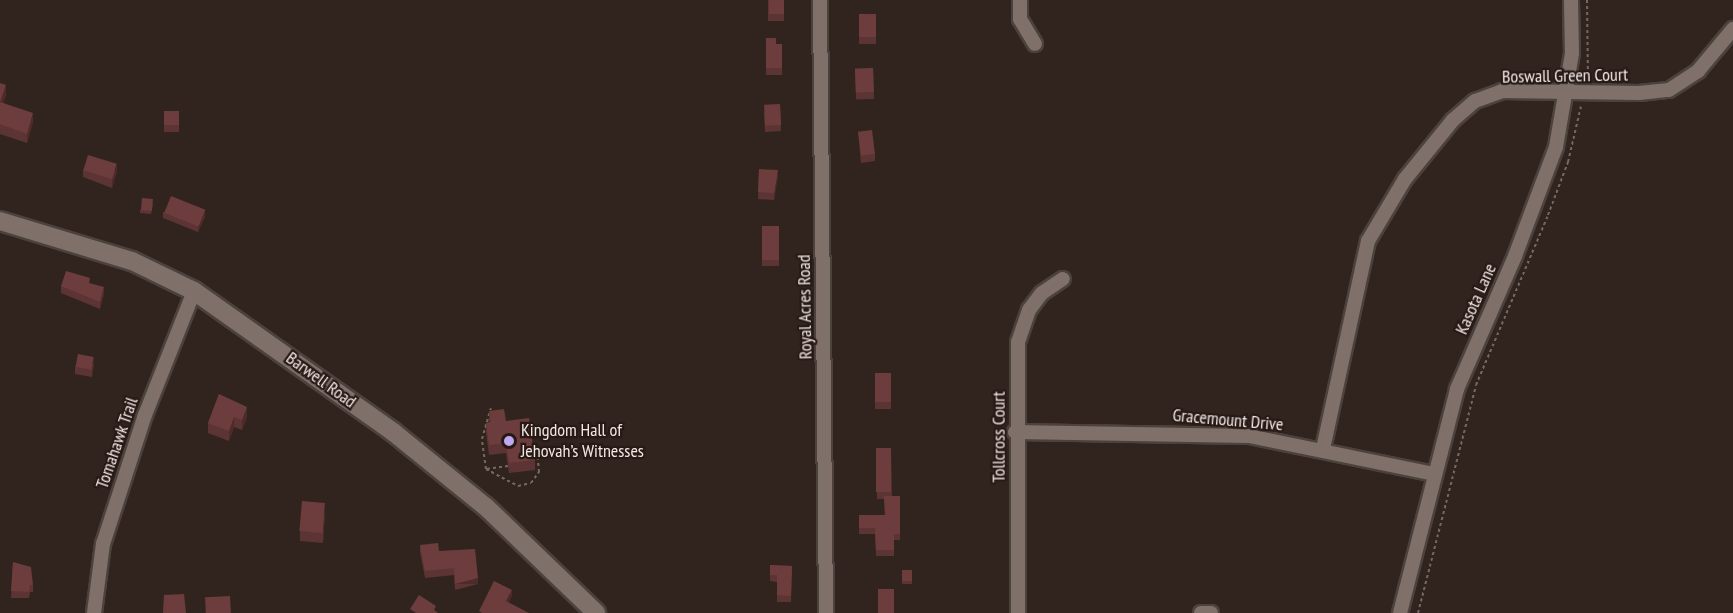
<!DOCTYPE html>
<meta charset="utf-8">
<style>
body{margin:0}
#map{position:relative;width:1733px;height:613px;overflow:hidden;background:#31241e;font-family:"PT Sans Narrow",sans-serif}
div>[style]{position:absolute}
.path>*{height:2px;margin-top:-1px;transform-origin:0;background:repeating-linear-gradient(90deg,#746863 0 3px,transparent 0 6px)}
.roads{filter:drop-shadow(2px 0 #4c423d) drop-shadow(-2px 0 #4c423d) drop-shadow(0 2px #4c423d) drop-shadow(0 -2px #4c423d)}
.street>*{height:14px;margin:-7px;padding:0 7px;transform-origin:7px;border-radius:7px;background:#80706a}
.secondary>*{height:18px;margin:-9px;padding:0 9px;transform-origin:9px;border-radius:9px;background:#80706a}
.wall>*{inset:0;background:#5d3434;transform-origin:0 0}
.shaded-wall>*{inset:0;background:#4c2b2a;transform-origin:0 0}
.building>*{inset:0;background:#6c3d3c;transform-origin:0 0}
.dots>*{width:16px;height:16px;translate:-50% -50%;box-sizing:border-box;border:3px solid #271a15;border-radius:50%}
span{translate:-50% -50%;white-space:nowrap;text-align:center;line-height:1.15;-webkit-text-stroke:4.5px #271a15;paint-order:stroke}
.street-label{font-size:18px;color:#f2e8e5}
.poi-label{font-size:18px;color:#f2e8e5}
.left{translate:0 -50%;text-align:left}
</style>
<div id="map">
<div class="path">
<div style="left:1587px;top:0;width:81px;rotate:89.3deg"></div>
<div style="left:535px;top:449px;width:21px;rotate:-5deg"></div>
<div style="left:508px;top:466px;width:22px;rotate:172deg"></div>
<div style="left:486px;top:469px;width:36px;rotate:28deg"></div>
<div style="left:518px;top:486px;width:13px;rotate:-13deg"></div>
<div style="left:531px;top:483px;width:14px;rotate:-54deg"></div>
<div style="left:539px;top:472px;width:23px;rotate:-95deg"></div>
<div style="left:486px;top:469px;width:30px;rotate:-98deg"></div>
<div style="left:482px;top:439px;width:32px;rotate:-74deg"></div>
<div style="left:1418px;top:613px;width:235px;rotate:-75.7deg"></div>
<div style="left:1476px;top:385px;width:185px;rotate:-67deg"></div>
<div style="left:1548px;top:215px;width:57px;rotate:-69.3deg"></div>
<div style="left:1568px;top:162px;width:57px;rotate:-76.9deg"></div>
</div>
<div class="roads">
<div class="street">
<div style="left:820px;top:0;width:613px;rotate:89.44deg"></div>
<div style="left:1020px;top:0;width:19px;rotate:90deg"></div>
<div style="left:1020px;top:19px;width:29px;rotate:59deg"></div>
<div style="left:1015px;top:432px;width:234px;rotate:1deg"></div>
<div style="left:1249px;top:436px;width:189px;rotate:11.6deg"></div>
<div style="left:1323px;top:449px;width:213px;rotate:-77.8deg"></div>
<div style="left:1368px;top:241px;width:72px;rotate:-59.2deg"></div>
<div style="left:1405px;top:179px;width:76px;rotate:-50.9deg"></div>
<div style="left:1453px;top:120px;width:29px;rotate:-41deg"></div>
<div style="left:1475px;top:101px;width:29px;rotate:-20deg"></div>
<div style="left:1502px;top:91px;width:137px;rotate:0.8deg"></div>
<div style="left:1639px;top:93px;width:30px;rotate:-6deg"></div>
<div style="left:1669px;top:90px;width:35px;rotate:-33deg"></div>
<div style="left:1698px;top:71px;width:55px;rotate:-50.2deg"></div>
<div style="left:94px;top:613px;width:70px;rotate:-82.6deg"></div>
<div style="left:103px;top:544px;width:136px;rotate:-72deg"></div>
<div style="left:145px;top:415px;width:133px;rotate:-68.4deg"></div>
<div style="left:1018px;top:613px;width:271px;rotate:-90deg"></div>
<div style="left:1018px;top:342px;width:34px;rotate:-71deg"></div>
<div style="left:1029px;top:310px;width:21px;rotate:-53deg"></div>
<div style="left:1042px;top:293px;width:25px;rotate:-34deg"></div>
<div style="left:1201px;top:613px;width:10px"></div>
<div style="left:1400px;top:613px;width:231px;rotate:-75.7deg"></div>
<div style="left:1457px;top:389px;width:145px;rotate:-66.4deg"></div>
<div style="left:1515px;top:256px;width:116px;rotate:-69.4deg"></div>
<div style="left:1556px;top:147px;width:95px;rotate:-80.3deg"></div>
<div style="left:1572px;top:53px;width:53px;rotate:-91.1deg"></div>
</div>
<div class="secondary">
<div style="left:0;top:221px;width:138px;rotate:16.9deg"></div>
<div style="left:132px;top:261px;width:69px;rotate:25.8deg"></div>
<div style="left:194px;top:291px;width:244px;rotate:35.3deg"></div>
<div style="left:393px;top:432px;width:119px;rotate:38.9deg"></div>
<div style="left:486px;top:507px;width:153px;rotate:43.9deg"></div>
</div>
</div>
<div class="wall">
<div style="left:768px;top:0;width:16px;height:21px"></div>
<div style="left:859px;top:14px;width:17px;height:30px"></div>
<div style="clip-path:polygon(766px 38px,776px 44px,782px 44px,782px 75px,766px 75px)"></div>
<div style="left:873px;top:68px;width:31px;height:18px;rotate:88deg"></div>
<div style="clip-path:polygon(0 83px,6px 95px,3px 103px,33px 122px,27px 143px,0 134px)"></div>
<div style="clip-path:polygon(780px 104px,781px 131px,765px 132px,764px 112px)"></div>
<div style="left:179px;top:111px;width:21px;height:15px;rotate:90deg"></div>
<div style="clip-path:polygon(858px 131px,875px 154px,875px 161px,861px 163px)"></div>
<div style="clip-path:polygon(759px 169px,778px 176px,774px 200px,758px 199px)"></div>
<div style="clip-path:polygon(83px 170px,117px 171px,112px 188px,83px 177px)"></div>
<div style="clip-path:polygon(153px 203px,151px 214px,140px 213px,140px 210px)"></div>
<div style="clip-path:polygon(163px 212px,205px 217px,198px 232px,163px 218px)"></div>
<div style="left:762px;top:226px;width:17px;height:40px"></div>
<div style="clip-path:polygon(90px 283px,104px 294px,100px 309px,61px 293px,61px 286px)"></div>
<div style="clip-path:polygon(94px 364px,92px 377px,75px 374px,75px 367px)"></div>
<div style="left:875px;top:373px;width:16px;height:36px"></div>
<div style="clip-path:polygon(219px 394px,247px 417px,242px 430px,234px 427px,229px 441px,208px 433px,208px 423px)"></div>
<div style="clip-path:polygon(489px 411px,506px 421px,535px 460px,535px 470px,509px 473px,506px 453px,489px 455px,486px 433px,486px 423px,489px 422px)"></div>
<div style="clip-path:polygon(876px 448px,891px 448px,892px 496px,900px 496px,900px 540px,894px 540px,894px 556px,876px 556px,875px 534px,859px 534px,859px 515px,885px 515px,884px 499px,877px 499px)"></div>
<div style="clip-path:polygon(325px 513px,323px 543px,300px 541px,300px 531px)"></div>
<div style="clip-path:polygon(420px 545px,439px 551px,478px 584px,455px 590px,454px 575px,425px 578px,420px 552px)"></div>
<div style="clip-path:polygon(13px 562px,33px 585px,33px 592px,30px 592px,29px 598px,11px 598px)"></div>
<div style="clip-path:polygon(770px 565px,792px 566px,791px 602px,777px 602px,777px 582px,770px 581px)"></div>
<div style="left:902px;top:570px;width:10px;height:14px"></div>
</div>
<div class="shaded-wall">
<div style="clip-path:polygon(6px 85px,6px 95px,0 112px,0 102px)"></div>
<div style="clip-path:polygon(33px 113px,33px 122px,27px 143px,27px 134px)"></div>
<div style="clip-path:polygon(117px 164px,117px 171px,112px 188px,112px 181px)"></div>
<div style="clip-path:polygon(778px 170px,778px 176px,774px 200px,774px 193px)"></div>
<div style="clip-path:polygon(205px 210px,205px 217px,198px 232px,198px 225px)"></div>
<div style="clip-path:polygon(104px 287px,104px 294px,100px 309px,100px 302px)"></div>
<div style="clip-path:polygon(94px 357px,94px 364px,92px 377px,92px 371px)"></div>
<div style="clip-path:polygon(247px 407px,247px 417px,242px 430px,242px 420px)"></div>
<div style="clip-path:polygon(234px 417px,234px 427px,229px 441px,229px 431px)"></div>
<div style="clip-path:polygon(325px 503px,325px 513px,323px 543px,323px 533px)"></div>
<div style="left:478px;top:578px;width:6px;height:24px;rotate:90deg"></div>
<div style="clip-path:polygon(512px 590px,512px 596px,506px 608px,506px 601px)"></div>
</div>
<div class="building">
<div style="left:769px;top:0;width:15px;height:14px"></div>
<div style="left:859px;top:14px;width:17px;height:23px"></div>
<div style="clip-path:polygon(766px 38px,776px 38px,776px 44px,782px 44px,782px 68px,766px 68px)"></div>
<div style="left:873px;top:68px;width:24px;height:18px;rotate:88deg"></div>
<div style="clip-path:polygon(0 83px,6px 85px,0 102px,33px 113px,27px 134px,0 124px)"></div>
<div style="left:780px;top:104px;width:21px;height:16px;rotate:87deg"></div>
<div style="left:179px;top:111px;width:14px;height:15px;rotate:90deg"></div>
<div style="left:872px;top:130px;width:24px;height:14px;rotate:83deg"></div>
<div style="left:88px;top:155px;width:30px;height:16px;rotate:17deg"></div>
<div style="clip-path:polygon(759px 169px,778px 170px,774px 193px,758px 192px)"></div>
<div style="left:171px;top:196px;width:37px;height:18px;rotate:22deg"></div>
<div style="left:142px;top:198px;width:11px;height:12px;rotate:5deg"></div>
<div style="left:762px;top:226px;width:17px;height:34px"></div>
<div style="clip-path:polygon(66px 271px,90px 278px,89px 283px,104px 287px,100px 302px,61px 286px)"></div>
<div style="left:78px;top:354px;width:16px;height:13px;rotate:11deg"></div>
<div style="left:875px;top:373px;width:16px;height:29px"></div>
<div style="clip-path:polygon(219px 394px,247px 407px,242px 420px,234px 417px,229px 431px,208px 423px)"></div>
<div style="clip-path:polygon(504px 409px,506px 421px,529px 418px,535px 460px,509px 463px,506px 443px,489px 445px,486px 423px,491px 422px,489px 411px)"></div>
<div style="left:876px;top:448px;width:15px;height:44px"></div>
<div style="clip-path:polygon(884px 496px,900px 496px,900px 534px,894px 534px,894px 550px,876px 550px,875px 528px,859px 528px,859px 515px,885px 515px)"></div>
<div style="left:302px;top:501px;width:23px;height:30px;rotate:5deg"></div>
<div style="clip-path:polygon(438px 543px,439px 551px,475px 549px,478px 578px,455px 584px,454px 568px,425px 571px,420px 545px)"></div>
<div style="clip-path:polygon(13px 562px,31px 567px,33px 585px,30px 585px,29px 592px,11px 591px)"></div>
<div style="clip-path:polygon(770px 565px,792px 566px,791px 596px,777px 595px,777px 575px,770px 575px)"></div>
<div style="left:902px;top:570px;width:10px;height:11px"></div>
<div style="clip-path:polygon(494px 581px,512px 590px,506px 601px,529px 613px,482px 613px,479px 611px)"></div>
<div style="left:878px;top:589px;width:16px;height:24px"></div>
<div style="clip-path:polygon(184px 594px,186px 613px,163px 613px,164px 595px)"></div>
<div style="clip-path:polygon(419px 595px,436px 606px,434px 610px,438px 613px,416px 613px,410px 609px)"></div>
<div style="left:230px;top:596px;width:17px;height:25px;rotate:87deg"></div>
</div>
<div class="dots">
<div style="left:509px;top:441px;background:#bfa8f4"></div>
</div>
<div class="street-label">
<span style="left:1565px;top:76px;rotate:-1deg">Boswall Green Court</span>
<span style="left:1476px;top:299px;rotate:-66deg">Kasota Lane</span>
<span style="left:805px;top:307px;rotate:-91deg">Royal Acres Road</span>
<span style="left:321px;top:380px;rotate:36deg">Barwell Road</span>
<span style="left:1228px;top:420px;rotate:5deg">Gracemount Drive</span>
<span style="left:999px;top:437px;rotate:-90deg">Tollcross Court</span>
<span style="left:117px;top:443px;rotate:-71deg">Tomahawk Trail</span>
</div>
<div class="poi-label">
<span class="left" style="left:521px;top:441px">Kingdom Hall of<br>Jehovah’s Witnesses</span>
</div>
</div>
